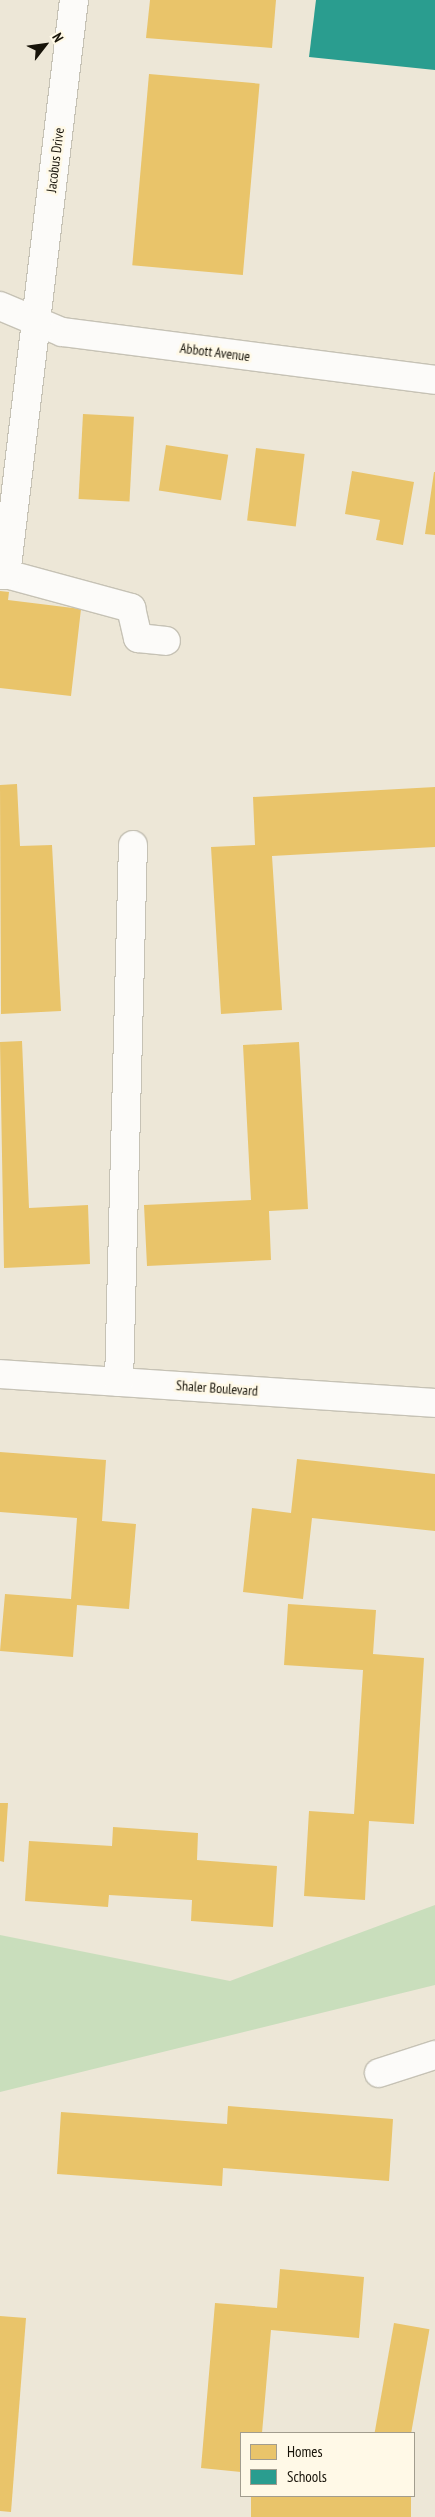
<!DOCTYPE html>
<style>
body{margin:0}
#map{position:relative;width:435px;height:2517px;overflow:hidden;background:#ede7d7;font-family:"PT Sans Narrow",sans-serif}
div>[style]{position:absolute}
.green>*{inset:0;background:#c9debc}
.homes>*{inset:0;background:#e9c46a;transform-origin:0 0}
.schools>*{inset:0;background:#2a9d8f}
.roads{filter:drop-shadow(1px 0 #c6c2b5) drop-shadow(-1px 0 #c6c2b5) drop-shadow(0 1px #c6c2b5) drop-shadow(0 -1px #c6c2b5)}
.minor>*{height:28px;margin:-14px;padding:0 14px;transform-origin:14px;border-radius:14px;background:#fcfbf9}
span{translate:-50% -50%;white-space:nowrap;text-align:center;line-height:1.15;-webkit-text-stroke:5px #fff9e7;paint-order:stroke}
.street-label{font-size:14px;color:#171309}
.legend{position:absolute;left:240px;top:2432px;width:175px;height:65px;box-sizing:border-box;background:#fff9e7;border:1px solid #a29d8e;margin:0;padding:6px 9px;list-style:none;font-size:15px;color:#171309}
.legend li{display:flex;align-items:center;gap:10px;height:25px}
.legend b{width:25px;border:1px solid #a29d8e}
.north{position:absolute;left:20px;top:20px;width:50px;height:50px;-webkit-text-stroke:4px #fff9e7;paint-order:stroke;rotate:60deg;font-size:14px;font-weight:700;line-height:20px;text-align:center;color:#171309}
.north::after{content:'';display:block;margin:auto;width:18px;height:22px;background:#171309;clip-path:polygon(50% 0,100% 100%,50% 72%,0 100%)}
</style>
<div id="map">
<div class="green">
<div style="clip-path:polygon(435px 1905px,435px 1985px,0 2092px,0 1935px,230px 1981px)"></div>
</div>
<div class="homes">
<div style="clip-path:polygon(150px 0,276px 0,272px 48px,146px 38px)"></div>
<div style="left:149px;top:74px;width:111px;height:192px;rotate:5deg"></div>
<div style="left:83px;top:414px;width:51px;height:85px;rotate:3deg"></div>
<div style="left:166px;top:445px;width:63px;height:46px;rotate:9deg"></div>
<div style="left:256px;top:448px;width:49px;height:73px;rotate:7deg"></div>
<div style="clip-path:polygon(352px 471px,414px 482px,403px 545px,376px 540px,380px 520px,345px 514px)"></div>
<div style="clip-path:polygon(434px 472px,435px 472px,435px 535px,425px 534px)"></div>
<div style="clip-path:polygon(0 591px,9px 592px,8px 600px,81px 609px,71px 696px,0 688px)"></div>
<div style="clip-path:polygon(17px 784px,20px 846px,52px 845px,61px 1011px,1px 1014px,0 785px)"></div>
<div style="clip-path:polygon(435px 787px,435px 847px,272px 856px,282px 1010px,221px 1014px,211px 847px,255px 845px,253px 797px)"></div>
<div style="clip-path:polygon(22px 1041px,29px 1208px,88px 1205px,90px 1264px,4px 1268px,0 1042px)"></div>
<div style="clip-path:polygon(299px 1042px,308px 1209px,269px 1211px,271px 1260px,147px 1266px,144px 1205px,251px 1200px,243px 1045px)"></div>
<div style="clip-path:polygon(0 1452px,106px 1460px,102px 1521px,136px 1524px,129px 1609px,77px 1605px,73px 1657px,0 1651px,5px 1594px,71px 1599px,77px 1518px,0 1512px)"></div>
<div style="clip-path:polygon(297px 1459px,435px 1474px,435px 1531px,312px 1518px,303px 1599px,243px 1592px,252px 1508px,291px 1513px)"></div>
<div style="clip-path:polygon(288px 1604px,376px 1610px,373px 1654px,424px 1658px,414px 1824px,369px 1821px,365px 1900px,304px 1896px,309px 1811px,354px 1814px,363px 1670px,284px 1665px)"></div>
<div style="clip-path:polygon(0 1803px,8px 1803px,4px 1862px,0 1861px)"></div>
<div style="clip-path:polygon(113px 1827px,198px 1833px,197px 1860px,277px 1866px,273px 1927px,191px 1921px,192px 1900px,109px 1895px,108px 1907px,25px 1901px,29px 1841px,112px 1846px)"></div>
<div style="clip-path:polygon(228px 2106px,393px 2119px,389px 2181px,223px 2168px,222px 2186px,57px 2174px,61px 2112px,227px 2124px)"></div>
<div style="clip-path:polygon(280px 2269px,364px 2277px,359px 2338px,271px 2330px,262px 2433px,241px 2433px,241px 2472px,201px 2468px,215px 2303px,277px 2308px)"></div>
<div style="clip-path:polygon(0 2316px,26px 2318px,11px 2512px,0 2511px)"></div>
<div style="left:394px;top:2323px;width:36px;height:111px;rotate:10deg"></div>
<div style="left:251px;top:2496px;width:160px;height:21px"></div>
</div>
<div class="schools">
<div style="clip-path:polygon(316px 0,435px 0,435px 70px,309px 57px)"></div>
</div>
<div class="roads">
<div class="minor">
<div style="left:0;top:306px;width:67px;rotate:22.8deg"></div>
<div style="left:62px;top:332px;width:376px;rotate:7.3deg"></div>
<div style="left:6px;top:574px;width:130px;rotate:15.2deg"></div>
<div style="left:131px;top:608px;width:31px;rotate:77deg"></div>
<div style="left:138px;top:638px;width:28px;rotate:6deg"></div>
<div style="left:0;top:575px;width:6px"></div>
<div style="left:6px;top:575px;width:579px;rotate:-83.26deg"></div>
<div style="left:0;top:1374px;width:436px;rotate:3.8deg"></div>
<div style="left:119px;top:1382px;width:537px;rotate:-88.51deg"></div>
<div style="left:379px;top:2073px;width:59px;rotate:-17.8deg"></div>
</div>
</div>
<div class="street-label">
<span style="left:55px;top:160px;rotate:-83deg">Jacobus Drive</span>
<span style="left:215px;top:352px;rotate:7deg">Abbott Avenue</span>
<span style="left:217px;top:1388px;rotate:4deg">Shaler Boulevard</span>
</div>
<ul class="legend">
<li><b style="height:14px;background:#e9c46a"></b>Homes</li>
<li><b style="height:14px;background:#2a9d8f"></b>Schools</li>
</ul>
<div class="north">N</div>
</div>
